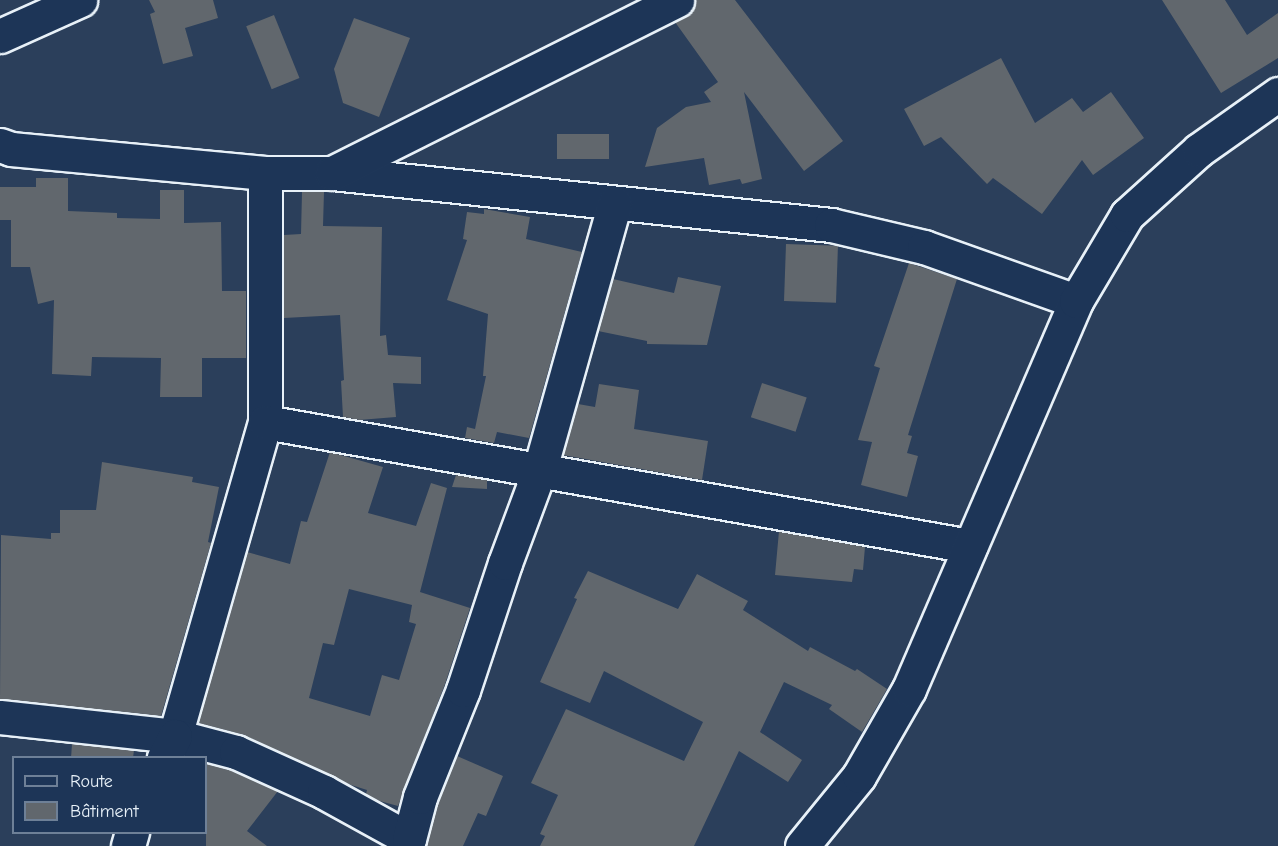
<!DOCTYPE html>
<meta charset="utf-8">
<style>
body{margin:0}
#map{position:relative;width:1278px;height:846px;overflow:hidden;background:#2b3f5b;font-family:"Comic Neue",sans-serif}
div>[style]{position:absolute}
.building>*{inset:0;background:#61676d;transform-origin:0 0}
.roads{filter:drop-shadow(2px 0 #e8f1f8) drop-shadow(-2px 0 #e8f1f8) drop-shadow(0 2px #e8f1f8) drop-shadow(0 -2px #e8f1f8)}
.street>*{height:33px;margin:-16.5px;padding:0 16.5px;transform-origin:16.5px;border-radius:16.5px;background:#1d3557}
span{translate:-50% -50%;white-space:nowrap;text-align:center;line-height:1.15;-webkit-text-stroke:5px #1d3557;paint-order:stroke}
.legend{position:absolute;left:12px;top:756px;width:195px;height:78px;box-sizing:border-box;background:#1d3557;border:2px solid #6e8097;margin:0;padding:8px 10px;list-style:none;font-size:18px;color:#e8f1f8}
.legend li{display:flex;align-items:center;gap:12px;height:30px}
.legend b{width:30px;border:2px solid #6e8097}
</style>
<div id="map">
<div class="building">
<div style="clip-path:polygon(149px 0,213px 0,218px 18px,185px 28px,193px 56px,163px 64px,150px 14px,155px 12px)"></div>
<div style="clip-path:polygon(696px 0,735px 0,843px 141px,804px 171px,744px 92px,762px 179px,742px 184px,740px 179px,709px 185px,704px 158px,645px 167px,657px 128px,686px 107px,711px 102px,704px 92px,718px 82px,675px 22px,692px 11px)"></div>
<div style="clip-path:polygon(1162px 0,1225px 0,1247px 35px,1278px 13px,1278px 58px,1221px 93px)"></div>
<div style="left:274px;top:15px;width:68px;height:30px;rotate:68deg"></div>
<div style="clip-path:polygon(354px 18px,410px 38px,379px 117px,343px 103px,334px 69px)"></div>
<div style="clip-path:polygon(1001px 58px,1035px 123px,1072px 98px,1083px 112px,1111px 92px,1144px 138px,1093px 175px,1082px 160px,1042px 214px,993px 178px,987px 184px,941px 137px,924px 146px,904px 109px)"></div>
<div style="left:557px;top:134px;width:52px;height:25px"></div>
<div style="clip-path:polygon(36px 178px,68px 178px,68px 211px,117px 213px,117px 218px,160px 219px,160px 190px,184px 190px,184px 223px,221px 222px,222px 291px,246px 291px,246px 358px,202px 358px,202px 397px,160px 397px,161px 358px,92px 357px,91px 376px,52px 374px,54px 300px,38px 304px,30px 267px,11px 267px,11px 220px,0 220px,0 187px,36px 187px)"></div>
<div style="clip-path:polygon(302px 192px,324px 192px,323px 226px,382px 227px,380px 336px,386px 335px,388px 355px,421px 357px,421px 384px,393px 383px,396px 417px,359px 420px,343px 417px,341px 381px,344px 380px,340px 315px,284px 318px,284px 235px,301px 234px)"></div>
<div style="clip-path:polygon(484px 209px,530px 217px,526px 239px,582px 252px,529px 438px,497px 432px,494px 443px,465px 438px,467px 427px,475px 429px,486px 376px,483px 376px,488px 314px,447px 300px,467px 240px,463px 239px,467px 212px,484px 214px)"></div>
<div style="left:786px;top:244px;width:52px;height:57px;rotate:2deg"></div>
<div style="clip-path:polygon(909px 263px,957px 279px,908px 435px,912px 436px,907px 453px,918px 456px,907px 497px,861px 485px,872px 442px,858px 440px,880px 368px,874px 366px)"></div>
<div style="clip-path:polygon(678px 277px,721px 286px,707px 345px,647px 344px,647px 341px,598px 331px,613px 279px,674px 293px)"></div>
<div style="left:762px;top:383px;width:47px;height:36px;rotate:18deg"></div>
<div style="clip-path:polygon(599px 384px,639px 390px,634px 429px,708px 441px,702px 480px,563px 455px,578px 404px,595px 407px)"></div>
<div style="clip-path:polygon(evenodd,330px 452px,383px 467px,368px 513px,416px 526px,431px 483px,447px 488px,420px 592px,470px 608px,445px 684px,398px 806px,376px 800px,366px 794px,367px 790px,348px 784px,244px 735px,198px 723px,247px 552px,290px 564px,301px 521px,307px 522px,330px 452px,349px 589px,412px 605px,409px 622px,416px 624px,399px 680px,382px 675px,370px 716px,309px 698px,323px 643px,334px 645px,349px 589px)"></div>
<div style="clip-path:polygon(102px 462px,193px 477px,192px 482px,219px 487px,208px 542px,211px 543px,161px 716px,0 699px,1px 535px,51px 539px,51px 533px,60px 533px,60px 510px,96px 510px)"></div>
<div style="clip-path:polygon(456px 475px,487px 480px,487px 489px,452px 487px)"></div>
<div style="clip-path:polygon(779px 531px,865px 547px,863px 570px,854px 569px,852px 582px,775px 575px)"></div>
<div style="clip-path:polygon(588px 571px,678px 609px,697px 574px,748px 601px,743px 610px,808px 651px,810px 647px,855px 671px,857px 669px,887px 689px,862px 732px,829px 709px,832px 705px,784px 682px,760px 732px,802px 760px,788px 782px,739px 751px,694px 846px,540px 846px,545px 836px,540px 834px,558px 795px,531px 783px,566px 709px,684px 761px,703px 722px,604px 671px,590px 703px,540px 682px,577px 599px,574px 598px)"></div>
<div style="clip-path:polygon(72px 744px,134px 750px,133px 758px,71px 758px)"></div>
<div style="clip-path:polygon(457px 756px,503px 776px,486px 816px,478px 813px,463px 846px,426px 846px,438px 803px)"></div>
<div style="clip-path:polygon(206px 763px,230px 770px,278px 791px,247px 831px,267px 846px,206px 846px)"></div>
</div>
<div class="roads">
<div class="street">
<div style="left:0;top:36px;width:88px;rotate:-24.2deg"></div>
<div style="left:0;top:145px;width:12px;rotate:20deg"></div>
<div style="left:11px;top:149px;width:255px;rotate:5.4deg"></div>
<div style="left:265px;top:173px;width:67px"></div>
<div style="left:332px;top:173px;width:502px;rotate:5.95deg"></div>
<div style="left:831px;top:225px;width:96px;rotate:13.3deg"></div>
<div style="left:924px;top:247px;width:161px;rotate:19.6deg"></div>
<div style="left:265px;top:173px;width:249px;rotate:90deg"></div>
<div style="left:265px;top:422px;width:327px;rotate:106deg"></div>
<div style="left:175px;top:736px;width:63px;rotate:14.7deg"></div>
<div style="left:236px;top:752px;width:97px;rotate:24.4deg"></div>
<div style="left:324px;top:792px;width:97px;rotate:28.9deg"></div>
<div style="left:409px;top:839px;width:43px;rotate:-75.3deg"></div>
<div style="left:420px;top:797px;width:115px;rotate:-68.1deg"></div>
<div style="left:463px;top:690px;width:134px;rotate:-71.7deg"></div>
<div style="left:505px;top:563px;width:100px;rotate:-69.6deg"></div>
<div style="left:540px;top:469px;width:276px;rotate:-74.3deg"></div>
<div style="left:332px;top:173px;width:386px;rotate:-26.6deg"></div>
<div style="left:265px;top:422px;width:716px;rotate:9.98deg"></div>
<div style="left:0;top:717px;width:176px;rotate:6.2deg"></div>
<div style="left:175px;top:736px;width:25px;rotate:117deg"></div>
<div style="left:128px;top:846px;width:15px;rotate:-74deg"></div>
<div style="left:802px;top:846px;width:90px;rotate:-50.8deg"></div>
<div style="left:859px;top:776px;width:100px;rotate:-60.1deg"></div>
<div style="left:909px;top:689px;width:422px;rotate:-66.7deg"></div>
<div style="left:1076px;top:301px;width:100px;rotate:-59.3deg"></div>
<div style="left:1127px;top:215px;width:97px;rotate:-42.1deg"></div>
<div style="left:1199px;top:150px;width:97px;rotate:-35.3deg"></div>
</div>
</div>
<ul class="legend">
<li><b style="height:8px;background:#1d3557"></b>Route</li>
<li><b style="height:16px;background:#61676d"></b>Bâtiment</li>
</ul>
</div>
